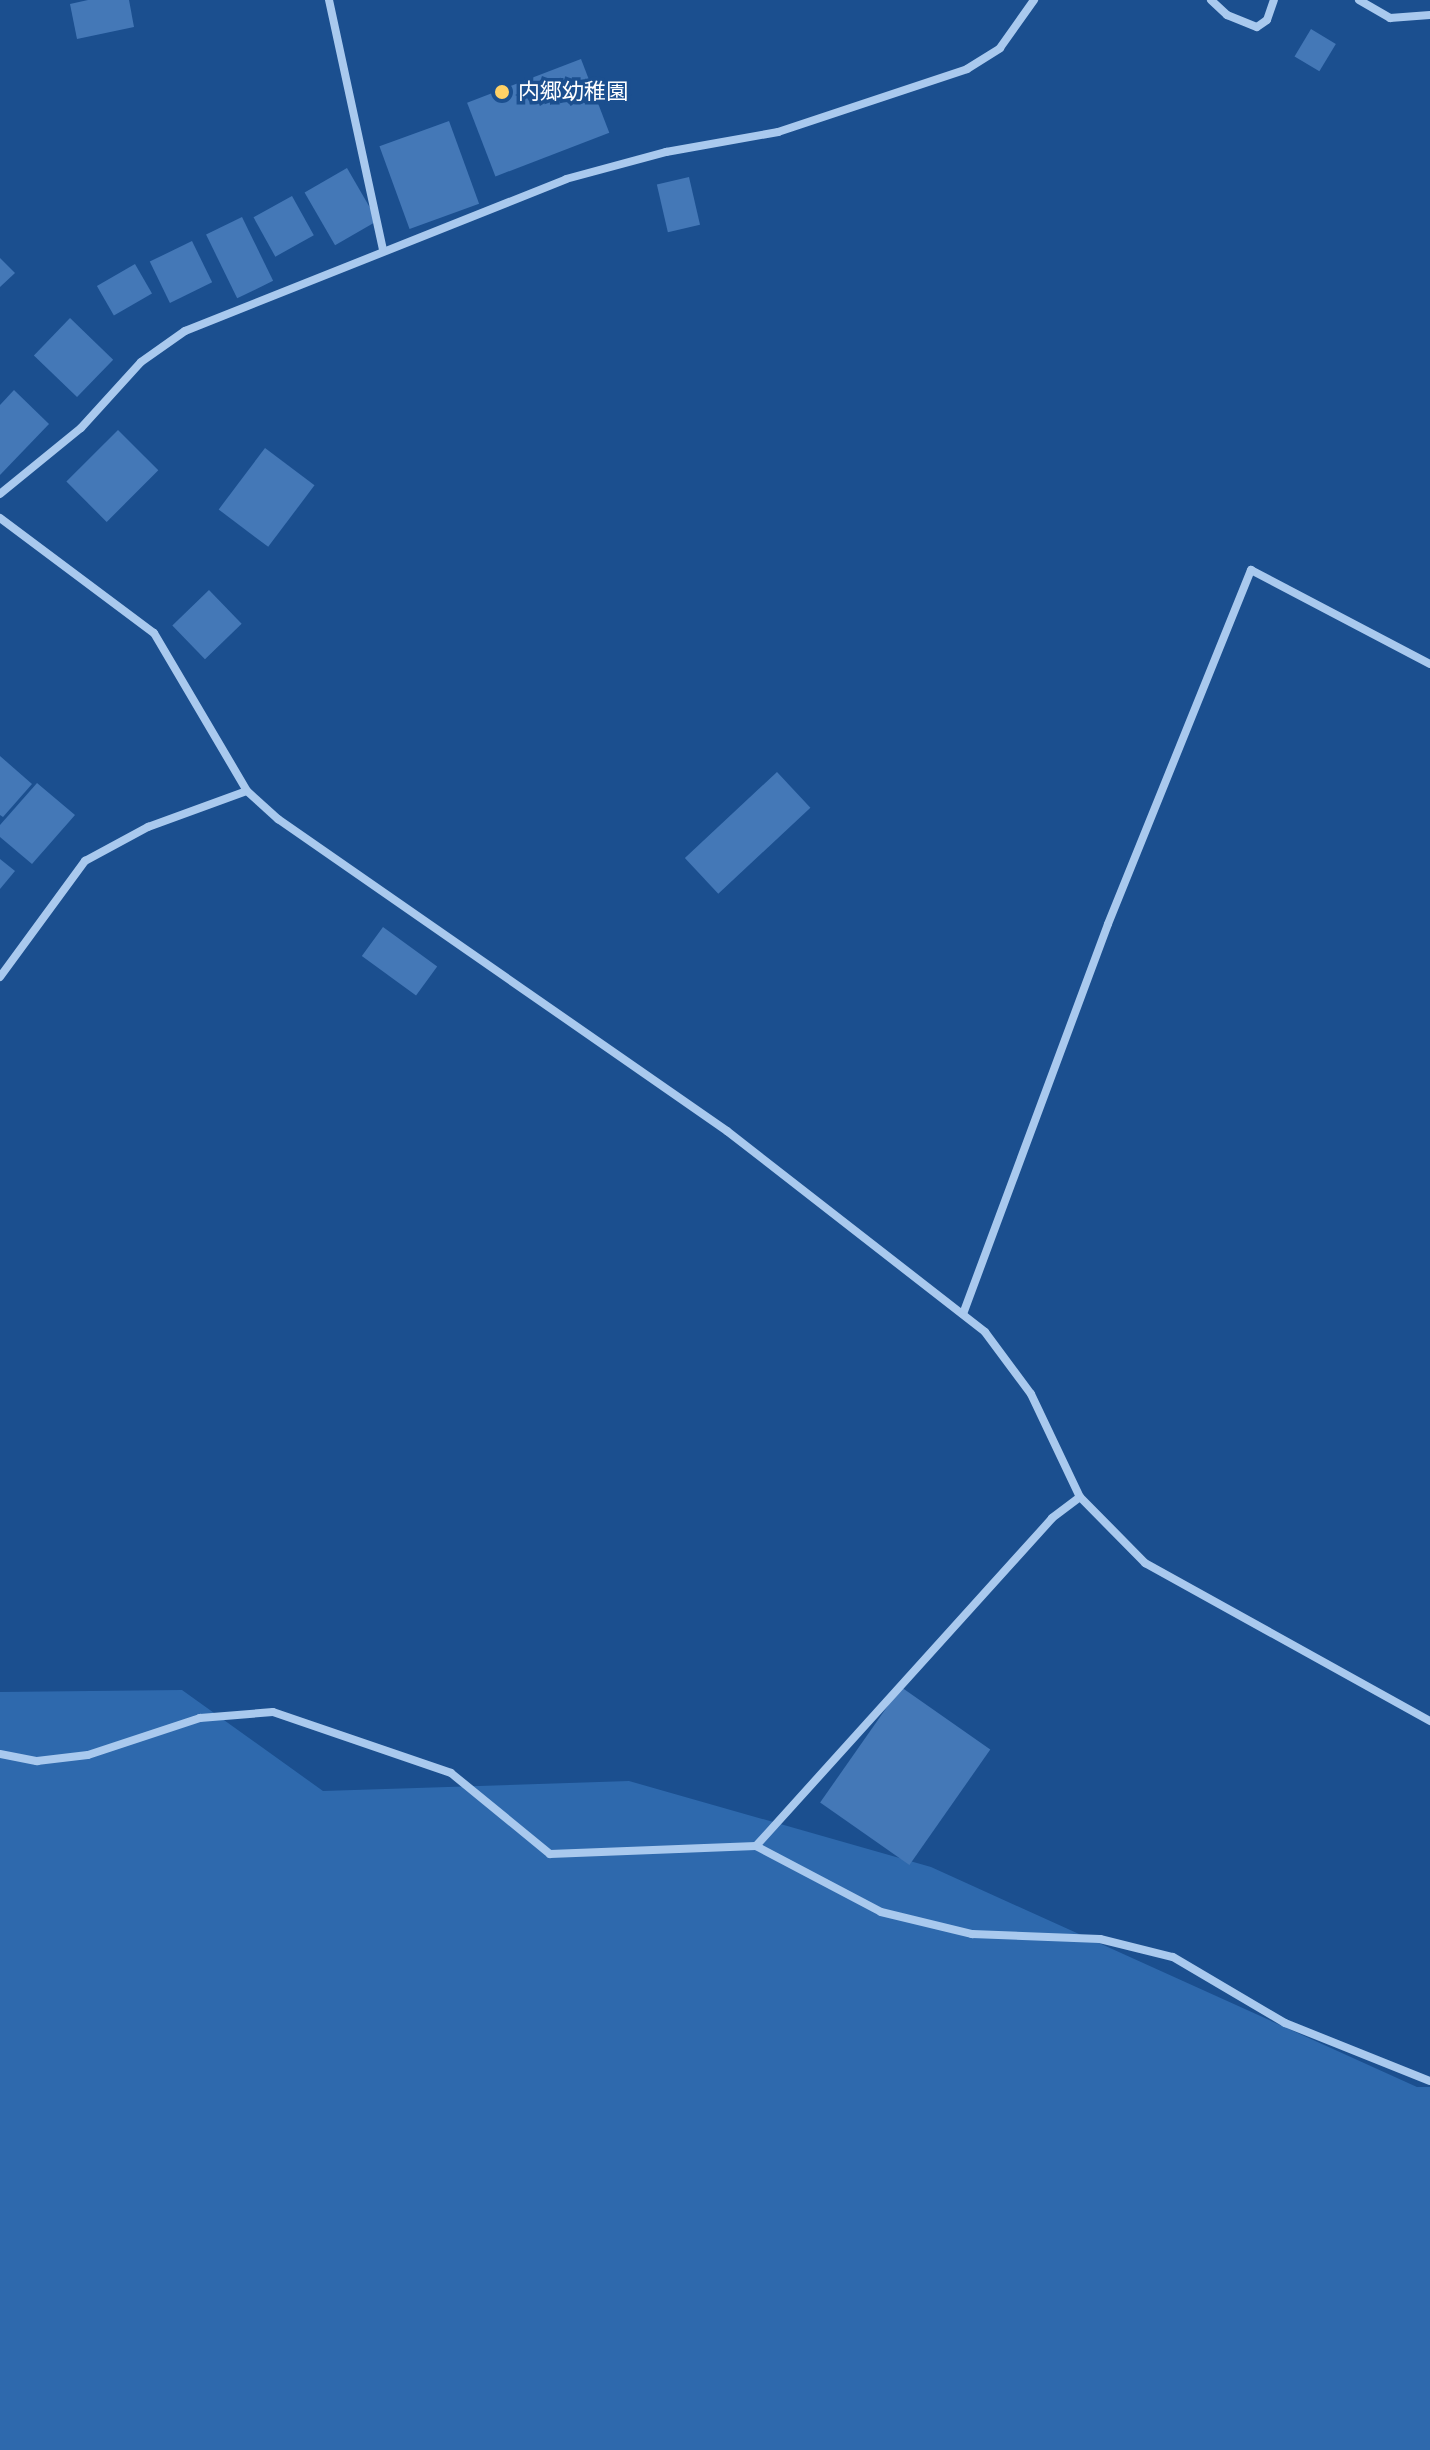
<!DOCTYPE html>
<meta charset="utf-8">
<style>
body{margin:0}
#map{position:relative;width:1430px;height:2450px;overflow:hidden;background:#1b4f8f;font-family:"Roboto Condensed","Noto Sans JP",sans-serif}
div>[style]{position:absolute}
.green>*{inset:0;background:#2e69ad}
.building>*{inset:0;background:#4478b7;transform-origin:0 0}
.minor>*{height:8px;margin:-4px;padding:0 4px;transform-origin:4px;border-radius:4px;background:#a9c9ee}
.dots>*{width:22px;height:22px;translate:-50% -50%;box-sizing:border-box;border:4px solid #1b4f8f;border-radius:50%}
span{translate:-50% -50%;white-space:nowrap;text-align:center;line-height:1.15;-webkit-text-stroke:7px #1b4f8f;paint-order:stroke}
.poi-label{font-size:22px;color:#fff}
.left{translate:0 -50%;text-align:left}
</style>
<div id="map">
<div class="green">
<div style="clip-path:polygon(182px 1690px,323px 1791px,629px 1781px,931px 1867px,1417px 2087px,1430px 2087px,1430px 2450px,0 2450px,0 1692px)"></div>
</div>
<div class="building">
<div style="clip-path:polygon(88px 0,129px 0,134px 27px,77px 39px,70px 4px)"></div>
<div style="left:1311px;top:29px;width:29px;height:32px;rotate:31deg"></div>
<div style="left:581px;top:59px;width:79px;height:122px;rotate:69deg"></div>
<div style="left:449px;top:121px;width:88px;height:74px;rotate:70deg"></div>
<div style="left:347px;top:168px;width:61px;height:49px;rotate:60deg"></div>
<div style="left:689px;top:177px;width:49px;height:33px;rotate:77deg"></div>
<div style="left:292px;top:196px;width:45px;height:44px;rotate:61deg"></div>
<div style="left:242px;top:217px;width:71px;height:40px;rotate:64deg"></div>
<div style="left:192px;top:241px;width:46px;height:47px;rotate:64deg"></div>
<div style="clip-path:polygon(0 258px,15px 273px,0 287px)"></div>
<div style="left:135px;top:264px;width:34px;height:44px;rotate:60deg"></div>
<div style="left:70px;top:318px;width:60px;height:52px;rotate:44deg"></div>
<div style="clip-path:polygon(14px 390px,49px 424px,0 475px,0 405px)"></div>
<div style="left:118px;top:430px;width:57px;height:73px;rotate:45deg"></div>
<div style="left:265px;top:448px;width:62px;height:77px;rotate:37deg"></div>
<div style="left:209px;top:590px;width:47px;height:51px;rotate:46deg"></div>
<div style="clip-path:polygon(0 756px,32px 784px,3px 817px,0 815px)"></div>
<div style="left:777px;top:772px;width:49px;height:126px;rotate:47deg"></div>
<div style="clip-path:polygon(37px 783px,75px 815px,32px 864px,0 837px,0 825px)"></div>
<div style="clip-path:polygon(0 859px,15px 871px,0 889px)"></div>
<div style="left:383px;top:927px;width:67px;height:36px;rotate:36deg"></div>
<div style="left:901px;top:1687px;width:109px;height:141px;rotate:35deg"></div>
</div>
<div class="minor">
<div style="left:329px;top:0;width:255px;rotate:77.8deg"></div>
<div style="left:1211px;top:0;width:22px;rotate:43deg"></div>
<div style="left:1227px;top:15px;width:32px;rotate:22deg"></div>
<div style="left:1257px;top:27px;width:12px;rotate:-35deg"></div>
<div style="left:1267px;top:20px;width:21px;rotate:-71deg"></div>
<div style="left:1359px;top:0;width:36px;rotate:30deg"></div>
<div style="left:1390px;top:18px;width:40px;rotate:-4.3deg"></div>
<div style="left:0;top:494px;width:104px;rotate:-39.2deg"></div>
<div style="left:81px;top:428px;width:89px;rotate:-47.7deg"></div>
<div style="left:141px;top:362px;width:54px;rotate:-35.2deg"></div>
<div style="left:185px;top:331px;width:410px;rotate:-21.7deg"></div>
<div style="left:566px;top:179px;width:104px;rotate:-15.1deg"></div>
<div style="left:666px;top:152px;width:114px;rotate:-10.1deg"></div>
<div style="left:778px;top:132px;width:199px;rotate:-18.4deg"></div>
<div style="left:967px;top:69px;width:39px;rotate:-32deg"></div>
<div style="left:1000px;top:48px;width:59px;rotate:-54.7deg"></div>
<div style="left:0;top:518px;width:192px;rotate:36.8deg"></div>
<div style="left:154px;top:633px;width:183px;rotate:59.5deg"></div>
<div style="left:247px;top:791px;width:42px;rotate:42.1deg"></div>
<div style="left:278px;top:819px;width:547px;rotate:34.79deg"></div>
<div style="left:727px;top:1131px;width:327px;rotate:37.9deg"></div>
<div style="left:985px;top:1332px;width:77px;rotate:53.4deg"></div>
<div style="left:1031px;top:1394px;width:114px;rotate:64.6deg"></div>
<div style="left:1080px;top:1497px;width:93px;rotate:45.4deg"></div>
<div style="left:1145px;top:1563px;width:326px;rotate:29deg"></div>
<div style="left:0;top:977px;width:144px;rotate:-53.8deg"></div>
<div style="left:85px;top:861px;width:72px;rotate:-28.4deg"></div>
<div style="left:148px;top:827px;width:105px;rotate:-20deg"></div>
<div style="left:963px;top:1314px;width:416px;rotate:-69.6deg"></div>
<div style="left:1108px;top:924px;width:382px;rotate:-68deg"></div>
<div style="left:1251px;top:570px;width:202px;rotate:27.7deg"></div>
<div style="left:0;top:1754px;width:38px;rotate:11deg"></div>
<div style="left:37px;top:1761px;width:51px;rotate:-6.7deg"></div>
<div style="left:88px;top:1755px;width:118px;rotate:-18.3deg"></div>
<div style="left:200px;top:1718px;width:73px;rotate:-4.7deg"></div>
<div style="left:273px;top:1712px;width:188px;rotate:18.9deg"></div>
<div style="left:451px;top:1773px;width:128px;rotate:39.3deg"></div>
<div style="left:550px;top:1854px;width:206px;rotate:-2.2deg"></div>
<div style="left:756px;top:1846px;width:141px;rotate:27.8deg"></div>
<div style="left:881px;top:1912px;width:94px;rotate:13.6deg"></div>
<div style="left:972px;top:1934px;width:128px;rotate:2.2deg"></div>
<div style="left:1100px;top:1939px;width:75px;rotate:13.9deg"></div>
<div style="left:1173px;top:1957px;width:130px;rotate:30.5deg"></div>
<div style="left:1285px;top:2023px;width:156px;rotate:21.8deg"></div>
<div style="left:756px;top:1846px;width:442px;rotate:-47.9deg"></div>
<div style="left:1052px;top:1518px;width:35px;rotate:-37deg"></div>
</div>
<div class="dots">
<div style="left:502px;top:92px;background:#ffd166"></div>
</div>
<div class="poi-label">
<span class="left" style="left:518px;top:92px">内郷幼稚園</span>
</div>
</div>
